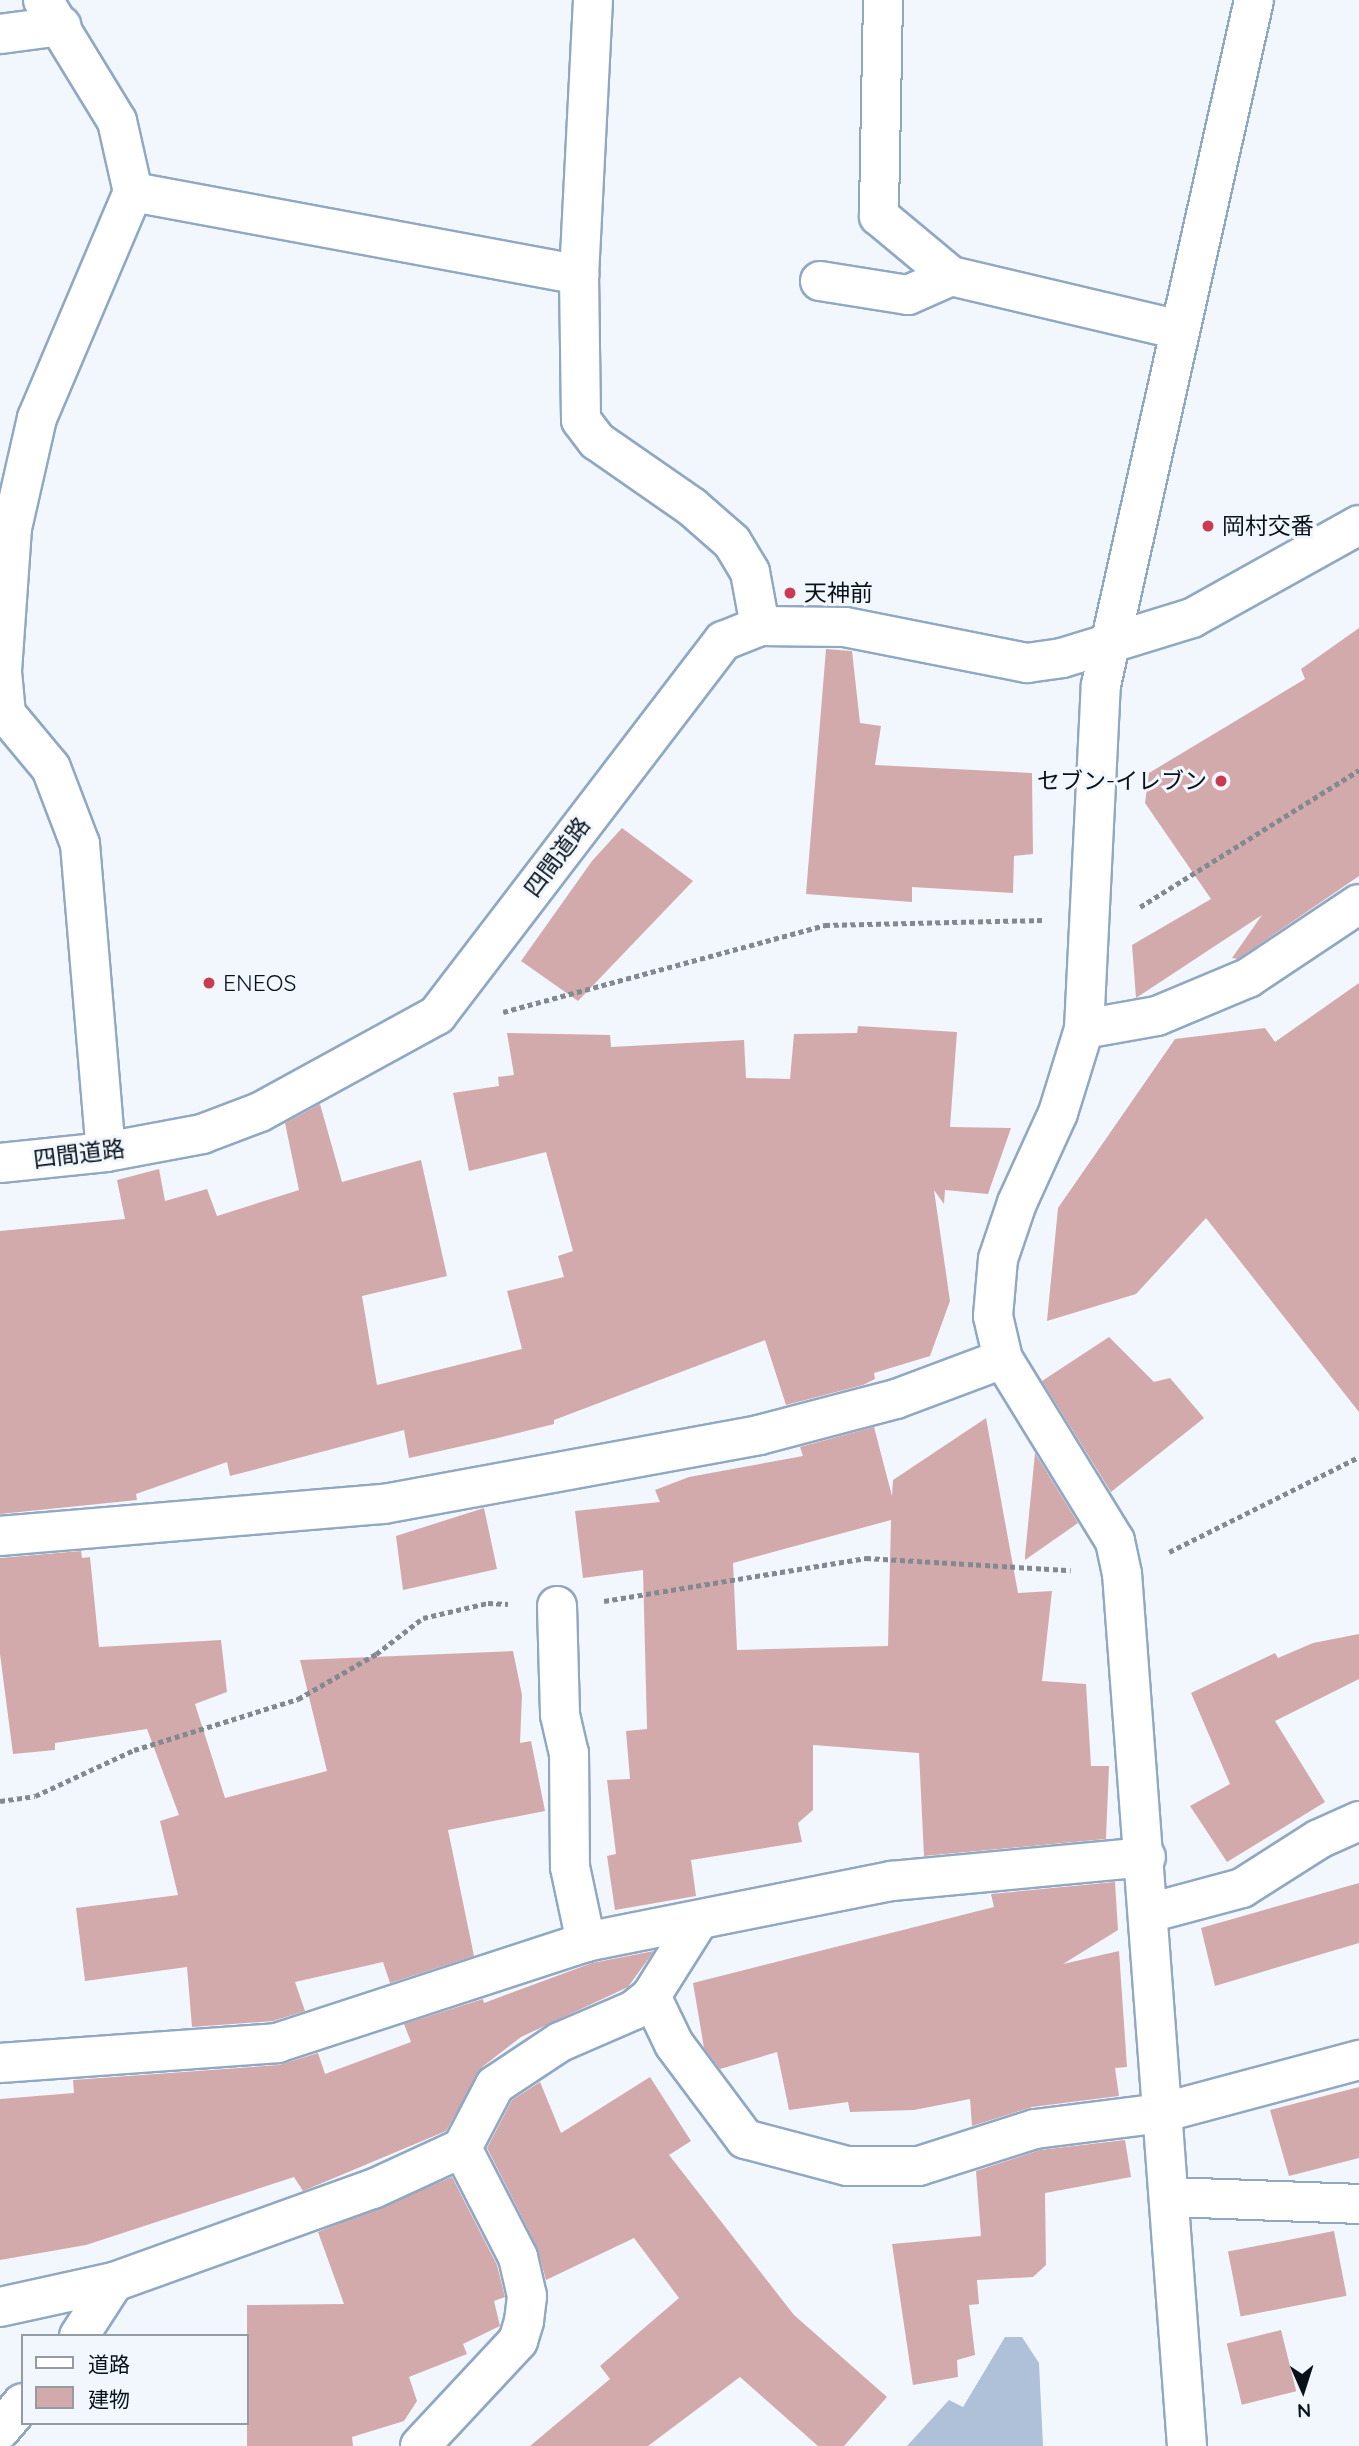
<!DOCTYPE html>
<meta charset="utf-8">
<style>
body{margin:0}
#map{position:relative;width:1359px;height:2446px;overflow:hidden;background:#f2f7fd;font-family:Quicksand,"Noto Sans JP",sans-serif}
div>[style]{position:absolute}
.forest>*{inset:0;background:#aec1d9}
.building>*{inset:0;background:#d3aaab;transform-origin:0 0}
.path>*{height:4.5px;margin-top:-2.25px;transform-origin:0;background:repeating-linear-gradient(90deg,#828990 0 5px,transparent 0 8.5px)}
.roads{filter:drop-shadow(2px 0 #91a8c3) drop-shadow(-2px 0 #91a8c3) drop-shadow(0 2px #91a8c3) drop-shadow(0 -2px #91a8c3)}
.minor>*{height:38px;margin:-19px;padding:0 19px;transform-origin:19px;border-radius:19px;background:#fff}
.dots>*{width:19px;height:19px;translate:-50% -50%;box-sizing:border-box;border:4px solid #f2f7fd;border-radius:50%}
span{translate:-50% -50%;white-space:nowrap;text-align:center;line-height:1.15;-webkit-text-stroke:6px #f2f7fd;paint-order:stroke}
.poi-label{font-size:23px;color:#09121b}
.left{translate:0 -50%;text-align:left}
.right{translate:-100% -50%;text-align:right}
.street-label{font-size:23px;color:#09121b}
.legend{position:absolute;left:21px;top:2334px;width:228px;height:91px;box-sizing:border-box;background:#f2f7fd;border:2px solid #959ba3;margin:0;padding:9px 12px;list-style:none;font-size:21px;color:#09121b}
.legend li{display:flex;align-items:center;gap:14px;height:35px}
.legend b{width:35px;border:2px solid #959ba3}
.north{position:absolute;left:1268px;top:2355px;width:70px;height:70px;-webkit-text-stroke:5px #f2f7fd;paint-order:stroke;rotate:177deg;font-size:19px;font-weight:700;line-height:28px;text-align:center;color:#09121b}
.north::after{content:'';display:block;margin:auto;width:24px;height:32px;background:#09121b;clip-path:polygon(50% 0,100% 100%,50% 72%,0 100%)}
</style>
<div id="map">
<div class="forest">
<div style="clip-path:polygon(1005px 2337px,1022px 2337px,1039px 2363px,1043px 2446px,907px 2446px,949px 2400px,963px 2407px)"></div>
</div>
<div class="building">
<div style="clip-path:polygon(1359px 628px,1359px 876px,1238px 959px,1232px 958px,1262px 915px,1136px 998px,1132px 945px,1211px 899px,1145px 803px,1149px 773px,1305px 679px,1301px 669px)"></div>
<div style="clip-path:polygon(826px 649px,852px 651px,860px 723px,881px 726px,875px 765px,1032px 773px,1033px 854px,1014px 856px,1013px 893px,912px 887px,912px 902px,806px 894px)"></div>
<div style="clip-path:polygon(622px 828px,693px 881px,578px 1001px,521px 961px,592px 861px)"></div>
<div style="clip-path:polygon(1359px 983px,1359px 1412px,1206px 1218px,1136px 1294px,1047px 1321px,1058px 1208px,1175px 1039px,1265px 1028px,1275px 1042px)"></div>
<div style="clip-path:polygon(858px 1026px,957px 1032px,950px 1127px,1011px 1128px,988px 1194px,945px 1190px,944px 1204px,934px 1190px,950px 1301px,930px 1356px,874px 1373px,875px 1379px,863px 1385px,786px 1405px,765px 1340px,554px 1420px,554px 1424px,498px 1438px,409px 1458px,404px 1430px,230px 1476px,227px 1462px,136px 1494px,137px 1500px,0 1514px,0 1231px,125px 1219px,117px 1180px,159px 1169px,165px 1201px,207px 1189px,217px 1216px,299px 1190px,285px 1123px,320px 1104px,342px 1182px,421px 1160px,447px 1276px,362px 1296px,377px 1385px,522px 1349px,507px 1291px,564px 1277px,558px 1256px,573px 1251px,546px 1152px,469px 1171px,453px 1093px,499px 1086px,498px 1077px,514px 1075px,507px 1033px,610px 1035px,611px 1047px,744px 1040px,746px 1078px,790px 1079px,794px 1034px,857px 1033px)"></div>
<div style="clip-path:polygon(1109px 1337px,1154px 1382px,1170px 1378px,1204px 1418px,1111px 1492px,1042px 1381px)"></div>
<div style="clip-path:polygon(evenodd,986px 1418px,1018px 1593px,1052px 1591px,1042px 1681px,1086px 1684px,1091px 1766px,1109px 1766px,1106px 1839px,924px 1856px,919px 1753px,813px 1745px,813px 1810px,798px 1823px,802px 1842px,691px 1860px,696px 1896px,615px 1910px,607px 1856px,616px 1854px,607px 1780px,630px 1779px,626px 1731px,647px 1729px,643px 1570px,583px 1578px,575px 1511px,660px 1502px,655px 1490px,689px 1477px,803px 1456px,800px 1447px,874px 1427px,892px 1496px,893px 1480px,986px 1418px,891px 1520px,888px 1646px,737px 1650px,733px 1563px,891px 1520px)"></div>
<div style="clip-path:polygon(1035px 1453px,1078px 1523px,1025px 1560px,1025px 1556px)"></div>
<div style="clip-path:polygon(484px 1508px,497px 1569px,403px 1590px,396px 1536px)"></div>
<div style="clip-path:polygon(81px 1551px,82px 1558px,90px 1557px,99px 1647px,221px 1640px,227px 1692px,195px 1704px,225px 1798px,327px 1771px,300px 1660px,513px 1651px,522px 1695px,520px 1743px,531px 1741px,545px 1811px,448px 1830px,474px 1956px,390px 1983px,383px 1962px,295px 1982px,305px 2011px,273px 2021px,192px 2027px,187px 1967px,85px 1981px,76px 1908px,178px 1895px,160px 1821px,179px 1815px,147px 1729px,55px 1743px,55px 1750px,13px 1754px,0 1654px,0 1558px)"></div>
<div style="clip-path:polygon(1359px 1634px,1359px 1679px,1275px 1721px,1325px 1802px,1227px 1862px,1190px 1806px,1230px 1784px,1191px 1693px,1275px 1653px,1278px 1658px,1313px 1643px)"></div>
<div style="clip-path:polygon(1115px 1882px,1118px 1930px,1063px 1964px,1119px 1951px,1127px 2067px,1115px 2068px,1119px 2096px,1032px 2107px,972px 2126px,970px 2099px,914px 2110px,850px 2112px,848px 2102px,789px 2110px,777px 2052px,720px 2069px,704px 2048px,693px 1983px,994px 1907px,991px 1894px)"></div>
<div style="clip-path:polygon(1359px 1883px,1359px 1943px,1215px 1986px,1201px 1928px)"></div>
<div style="clip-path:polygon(654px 1951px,628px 1987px,521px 2037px,482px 2067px,446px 2131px,303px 2191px,294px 2177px,86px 2245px,0 2260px,0 2099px,74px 2093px,73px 2080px,279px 2065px,318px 2053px,325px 2074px,411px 2042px,404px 2024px,483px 1999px,484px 2003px,592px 1963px)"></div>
<div style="clip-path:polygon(650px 2077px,691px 2141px,669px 2155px,794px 2315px,887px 2397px,844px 2446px,818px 2446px,740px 2377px,648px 2446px,530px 2446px,610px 2379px,600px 2366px,679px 2298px,634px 2238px,546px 2280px,537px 2247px,487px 2148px,512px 2100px,540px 2082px,561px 2133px)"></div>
<div style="clip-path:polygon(1359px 2087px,1359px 2158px,1289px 2176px,1270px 2110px)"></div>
<div style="clip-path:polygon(1125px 2140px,1131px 2177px,1045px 2193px,1046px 2265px,1033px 2277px,977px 2280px,979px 2304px,969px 2305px,975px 2355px,957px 2360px,958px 2377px,913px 2385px,892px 2244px,981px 2236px,976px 2171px,1040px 2150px)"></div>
<div style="clip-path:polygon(452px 2177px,497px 2265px,505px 2297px,494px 2301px,500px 2326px,463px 2344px,467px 2354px,409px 2377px,417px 2401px,404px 2421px,352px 2437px,353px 2446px,247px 2446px,247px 2305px,344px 2304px,318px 2232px)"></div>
<div style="left:1334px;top:2231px;width:66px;height:108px;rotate:79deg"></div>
<div style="left:1281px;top:2330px;width:63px;height:56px;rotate:76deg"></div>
</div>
<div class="path">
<div style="left:1140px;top:907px;width:258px;rotate:-32deg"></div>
<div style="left:503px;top:1012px;width:334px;rotate:-15.1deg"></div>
<div style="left:825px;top:925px;width:217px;rotate:-1.3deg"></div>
<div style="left:1169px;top:1552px;width:212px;rotate:-26.6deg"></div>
<div style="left:604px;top:1601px;width:266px;rotate:-9.3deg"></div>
<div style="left:866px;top:1558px;width:205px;rotate:3.4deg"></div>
<div style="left:0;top:1801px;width:35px;rotate:-8deg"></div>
<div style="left:35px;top:1796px;width:109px;rotate:-24.9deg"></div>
<div style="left:134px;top:1750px;width:172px;rotate:-17.3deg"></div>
<div style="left:298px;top:1699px;width:90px;rotate:-30deg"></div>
<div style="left:376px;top:1654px;width:59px;rotate:-37.5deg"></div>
<div style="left:423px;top:1618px;width:67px;rotate:-13deg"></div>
<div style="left:488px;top:1603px;width:20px;rotate:3deg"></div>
</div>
<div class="roads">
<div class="minor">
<div style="left:43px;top:0;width:142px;rotate:58.6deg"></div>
<div style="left:117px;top:121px;width:73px;rotate:77.3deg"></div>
<div style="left:133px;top:192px;width:246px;rotate:113deg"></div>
<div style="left:37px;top:418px;width:113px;rotate:102.8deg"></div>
<div style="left:12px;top:528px;width:144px;rotate:94deg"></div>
<div style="left:2px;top:672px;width:42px;rotate:84.6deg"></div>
<div style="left:6px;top:714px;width:70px;rotate:50.2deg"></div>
<div style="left:51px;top:768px;width:81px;rotate:69.1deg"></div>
<div style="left:80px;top:844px;width:309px;rotate:85.2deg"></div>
<div style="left:593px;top:0;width:275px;rotate:92.9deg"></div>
<div style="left:579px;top:275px;width:145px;rotate:89.2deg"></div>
<div style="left:581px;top:420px;width:26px;rotate:53deg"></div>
<div style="left:597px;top:441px;width:116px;rotate:34.8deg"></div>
<div style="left:692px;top:507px;width:53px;rotate:41.2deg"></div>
<div style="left:732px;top:542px;width:35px;rotate:59deg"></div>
<div style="left:750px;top:572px;width:55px;rotate:79.5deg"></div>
<div style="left:883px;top:0;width:216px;rotate:91.1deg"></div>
<div style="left:879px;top:216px;width:94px;rotate:39.8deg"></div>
<div style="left:951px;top:276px;width:234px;rotate:13.3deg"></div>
<div style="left:0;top:34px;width:62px;rotate:-7.5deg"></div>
<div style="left:133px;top:192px;width:454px;rotate:10.5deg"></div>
<div style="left:820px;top:281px;width:89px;rotate:9deg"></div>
<div style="left:908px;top:295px;width:47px;rotate:-23.8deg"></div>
<div style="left:1084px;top:1029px;width:74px;rotate:-10.1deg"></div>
<div style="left:1157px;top:1016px;width:99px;rotate:-22.7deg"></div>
<div style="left:1248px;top:978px;width:133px;rotate:-33.7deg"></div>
<div style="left:0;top:1163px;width:107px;rotate:-5.9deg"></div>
<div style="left:106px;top:1152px;width:98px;rotate:-10.6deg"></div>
<div style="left:202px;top:1134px;width:62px;rotate:-20.8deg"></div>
<div style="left:260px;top:1112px;width:202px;rotate:-28.7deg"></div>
<div style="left:437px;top:1015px;width:471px;rotate:-52.6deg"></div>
<div style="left:723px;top:641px;width:40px;rotate:-22deg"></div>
<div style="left:760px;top:626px;width:85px;rotate:0.7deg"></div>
<div style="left:845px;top:627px;width:186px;rotate:11.2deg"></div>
<div style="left:1027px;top:663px;width:35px;rotate:-8deg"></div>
<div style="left:1062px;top:658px;width:136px;rotate:-17.1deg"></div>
<div style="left:1192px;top:618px;width:191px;rotate:-29.1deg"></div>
<div style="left:0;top:1536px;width:385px;rotate:-4.8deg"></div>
<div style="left:384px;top:1504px;width:381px;rotate:-10.4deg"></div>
<div style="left:759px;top:1435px;width:142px;rotate:-14.7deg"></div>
<div style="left:896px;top:1399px;width:114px;rotate:-20.5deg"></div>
<div style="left:557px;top:1606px;width:109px;rotate:88.4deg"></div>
<div style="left:560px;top:1715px;width:39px;rotate:77deg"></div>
<div style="left:569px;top:1753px;width:114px;rotate:89.5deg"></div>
<div style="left:570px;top:1867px;width:77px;rotate:78deg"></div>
<div style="left:1149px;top:1913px;width:96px;rotate:-15deg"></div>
<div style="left:1242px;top:1888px;width:91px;rotate:-32.5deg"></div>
<div style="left:1319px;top:1839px;width:44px;rotate:-24.2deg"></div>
<div style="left:651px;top:1996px;width:53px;rotate:64.4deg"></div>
<div style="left:674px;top:2044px;width:119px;rotate:53.2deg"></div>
<div style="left:745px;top:2139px;width:106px;rotate:14.8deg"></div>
<div style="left:847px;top:2166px;width:72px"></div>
<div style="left:919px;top:2166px;width:122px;rotate:-17.7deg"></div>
<div style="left:1035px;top:2129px;width:127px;rotate:-7.2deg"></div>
<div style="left:1161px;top:2113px;width:205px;rotate:-15deg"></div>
<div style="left:0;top:2063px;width:278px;rotate:-4.1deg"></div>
<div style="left:277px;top:2043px;width:325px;rotate:-18.1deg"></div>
<div style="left:586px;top:1942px;width:312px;rotate:-11.3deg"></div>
<div style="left:892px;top:1881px;width:255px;rotate:-5.4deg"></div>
<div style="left:1170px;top:2197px;width:189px;rotate:2.1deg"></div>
<div style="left:0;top:2307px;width:117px;rotate:-12.4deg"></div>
<div style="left:79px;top:2336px;width:64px;rotate:-57.1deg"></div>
<div style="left:114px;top:2282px;width:275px;rotate:-19.8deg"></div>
<div style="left:373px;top:2189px;width:98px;rotate:-24.7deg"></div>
<div style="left:462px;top:2148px;width:71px;rotate:-62.4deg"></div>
<div style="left:495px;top:2085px;width:78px;rotate:-33.5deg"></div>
<div style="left:560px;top:2042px;width:81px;rotate:-23.4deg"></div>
<div style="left:634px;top:2010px;width:22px;rotate:-39deg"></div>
<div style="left:651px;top:1996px;width:86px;rotate:-57.8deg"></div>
<div style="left:0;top:2430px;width:35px;rotate:-50deg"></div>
<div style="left:420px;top:2446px;width:144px;rotate:-47deg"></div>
<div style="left:518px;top:2341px;width:21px;rotate:-73deg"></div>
<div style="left:524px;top:2321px;width:25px;rotate:-83deg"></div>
<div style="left:527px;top:2296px;width:40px;rotate:-103deg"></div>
<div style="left:518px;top:2257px;width:123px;rotate:-117.2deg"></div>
<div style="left:1187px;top:2446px;width:874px;rotate:-94.26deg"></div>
<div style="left:1122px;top:1574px;width:34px;rotate:-102deg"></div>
<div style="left:1115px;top:1541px;width:214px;rotate:-121.6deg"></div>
<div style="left:1003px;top:1359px;width:44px;rotate:-103.1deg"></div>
<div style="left:993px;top:1316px;width:57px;rotate:-85deg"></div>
<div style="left:998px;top:1259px;width:59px;rotate:-71.3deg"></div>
<div style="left:1017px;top:1203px;width:99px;rotate:-65.5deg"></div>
<div style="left:1058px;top:1113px;width:88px;rotate:-72.8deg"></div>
<div style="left:1084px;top:1029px;width:344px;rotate:-87.2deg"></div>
<div style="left:1101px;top:685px;width:702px;rotate:-77.41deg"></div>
</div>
</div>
<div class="dots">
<div style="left:1208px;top:526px;background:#ca3a50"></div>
<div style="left:790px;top:593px;background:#ca3a50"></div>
<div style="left:1221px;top:781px;background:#ca3a50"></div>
<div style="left:209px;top:983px;background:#ca3a50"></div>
</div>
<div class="poi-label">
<span class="left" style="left:1222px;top:526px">岡村交番</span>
<span class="left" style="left:804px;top:593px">天神前</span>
<span class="right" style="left:1207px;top:781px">セブン-イレブン</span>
<span class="left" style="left:223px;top:983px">ENEOS</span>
</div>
<div class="street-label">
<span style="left:557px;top:857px;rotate:-53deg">四間道路</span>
<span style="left:79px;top:1154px;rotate:-7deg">四間道路</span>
</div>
<ul class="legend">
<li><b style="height:9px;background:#fff"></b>道路</li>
<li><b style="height:19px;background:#d3aaab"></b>建物</li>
</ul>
<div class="north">N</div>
</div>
